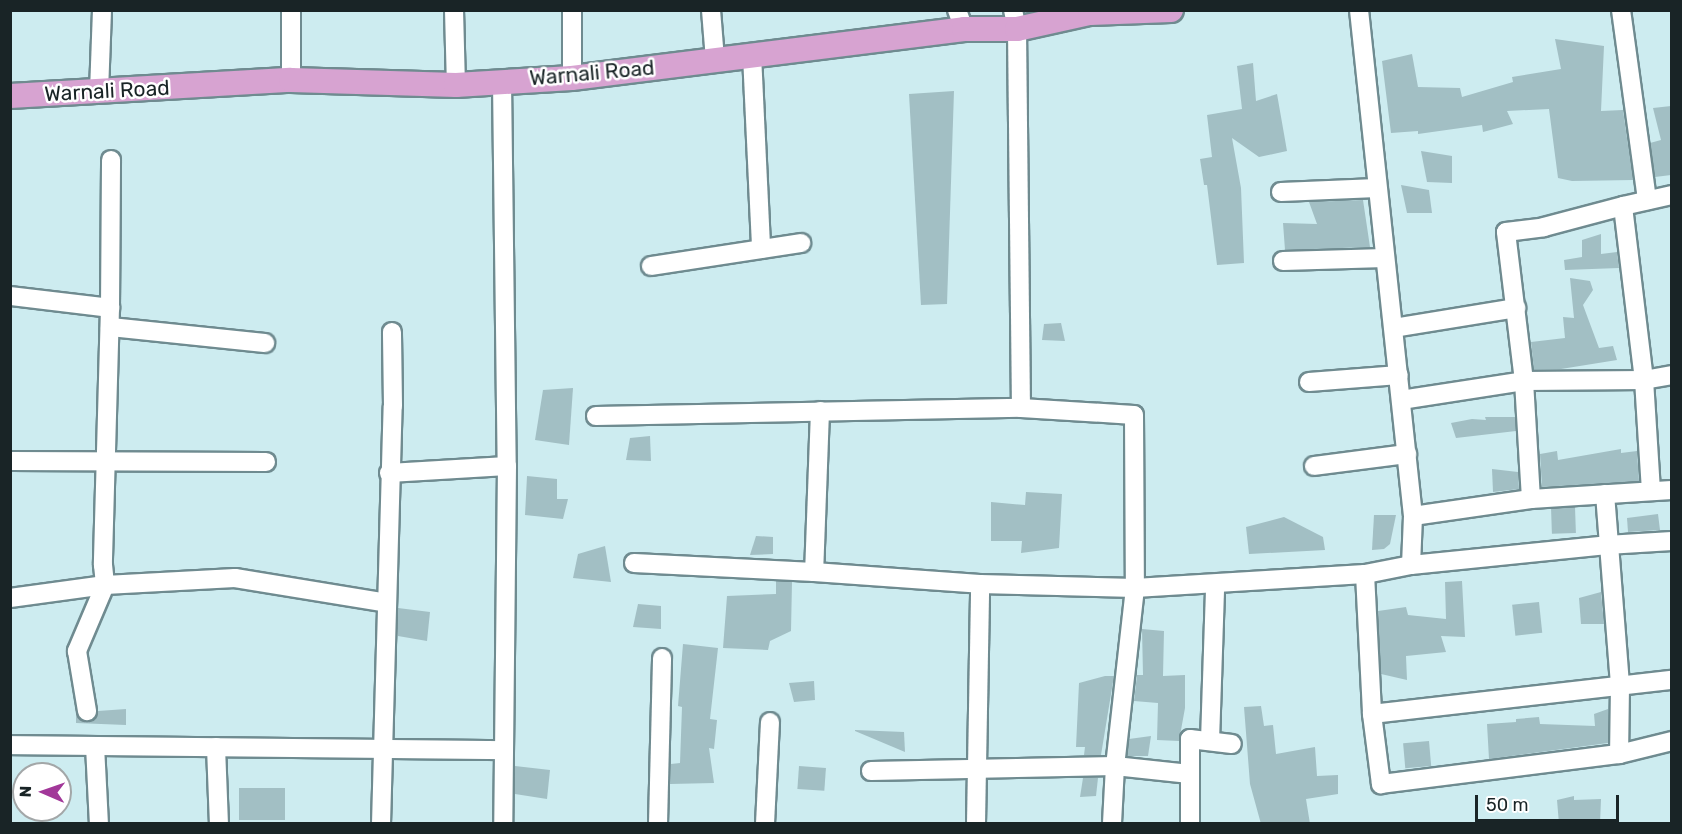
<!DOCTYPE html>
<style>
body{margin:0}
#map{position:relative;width:1682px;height:834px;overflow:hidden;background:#cdecf0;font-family:Rubik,sans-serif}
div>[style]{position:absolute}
.building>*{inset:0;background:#a2bfc4;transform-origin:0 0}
.roads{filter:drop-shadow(2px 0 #6f8b90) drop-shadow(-2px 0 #6f8b90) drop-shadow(0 2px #6f8b90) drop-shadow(0 -2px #6f8b90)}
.minor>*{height:18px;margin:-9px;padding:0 9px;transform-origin:9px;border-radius:9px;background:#fff}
.major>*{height:24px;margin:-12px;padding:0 12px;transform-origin:12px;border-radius:12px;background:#d7a3d1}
span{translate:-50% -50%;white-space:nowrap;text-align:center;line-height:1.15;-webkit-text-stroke:5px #fff;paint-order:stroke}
.street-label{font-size:21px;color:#192426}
.frame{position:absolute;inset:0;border:12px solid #192426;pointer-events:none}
.north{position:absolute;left:12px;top:762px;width:60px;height:60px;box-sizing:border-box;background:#fff;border:2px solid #a3a7a8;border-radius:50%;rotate:272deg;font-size:16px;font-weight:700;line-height:24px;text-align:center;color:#192426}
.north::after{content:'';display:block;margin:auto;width:21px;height:27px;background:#a23799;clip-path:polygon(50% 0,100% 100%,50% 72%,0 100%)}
.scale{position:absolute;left:1475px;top:795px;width:144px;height:27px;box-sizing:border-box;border:3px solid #192426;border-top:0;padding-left:8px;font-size:18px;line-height:21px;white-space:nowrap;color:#192426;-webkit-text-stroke:4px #fff;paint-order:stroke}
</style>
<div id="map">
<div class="building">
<div style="clip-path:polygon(1555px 39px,1604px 46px,1601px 111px,1623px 110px,1633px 180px,1572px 181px,1558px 178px,1549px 109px,1507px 111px,1513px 124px,1483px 132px,1482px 125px,1418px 134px,1418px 131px,1391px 133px,1382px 61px,1412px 54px,1418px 87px,1460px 88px,1462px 97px,1513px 82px,1512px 77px,1561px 69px)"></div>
<div style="clip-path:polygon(1253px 63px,1256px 101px,1277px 94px,1287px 151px,1259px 157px,1232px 138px,1241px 188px,1244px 263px,1217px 265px,1207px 185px,1204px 185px,1200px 159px,1212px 157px,1207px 115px,1242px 109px,1237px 66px)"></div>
<div style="clip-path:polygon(954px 91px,947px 304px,921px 305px,909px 94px)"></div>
<div style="clip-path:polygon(1671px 106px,1671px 175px,1655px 177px,1650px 143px,1661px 140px,1653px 108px)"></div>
<div style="clip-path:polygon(1421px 151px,1452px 156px,1452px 183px,1427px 182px)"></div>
<div style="clip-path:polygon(1401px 185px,1429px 190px,1432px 213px,1407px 213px)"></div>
<div style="clip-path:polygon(1363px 200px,1370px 247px,1285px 250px,1283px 223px,1317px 224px,1309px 202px)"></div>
<div style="clip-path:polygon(1601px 234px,1601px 254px,1617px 252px,1619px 268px,1565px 270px,1564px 260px,1582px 257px,1582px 240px)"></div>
<div style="clip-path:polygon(1570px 278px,1590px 281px,1593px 290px,1583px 305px,1599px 348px,1613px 346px,1617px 360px,1561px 369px,1534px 370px,1531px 342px,1565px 338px,1563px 317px,1574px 318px)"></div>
<div style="clip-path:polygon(1061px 323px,1065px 341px,1042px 340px,1044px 324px)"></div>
<div style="clip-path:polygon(573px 388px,569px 445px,535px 440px,543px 390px)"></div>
<div style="clip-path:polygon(1485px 417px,1515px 417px,1516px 431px,1456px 438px,1451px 423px,1472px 419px,1486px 420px)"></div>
<div style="clip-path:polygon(650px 436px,651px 461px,626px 460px,630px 438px)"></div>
<div style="clip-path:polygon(1621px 449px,1621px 453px,1637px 451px,1639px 481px,1542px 487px,1540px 454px,1557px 451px,1558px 460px)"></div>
<div style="clip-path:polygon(1492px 469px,1518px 472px,1519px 489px,1493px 492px)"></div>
<div style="clip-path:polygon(527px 476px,557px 479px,557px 499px,568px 499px,563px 519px,525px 515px)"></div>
<div style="clip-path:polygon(1026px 492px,1062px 494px,1059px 548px,1021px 553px,1022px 541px,991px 541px,991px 502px,1025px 505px)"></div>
<div style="left:1575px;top:507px;width:26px;height:24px;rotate:88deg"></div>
<div style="clip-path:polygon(1658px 514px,1660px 530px,1628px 532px,1627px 518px)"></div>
<div style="clip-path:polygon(1374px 515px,1396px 515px,1390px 544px,1384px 549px,1372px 550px)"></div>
<div style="clip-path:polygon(1284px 517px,1323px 537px,1325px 550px,1249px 554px,1246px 527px)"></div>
<div style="clip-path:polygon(756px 536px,773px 537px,773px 554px,750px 555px)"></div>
<div style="clip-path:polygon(605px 546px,611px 582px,573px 578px,578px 554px)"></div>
<div style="clip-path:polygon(776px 581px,792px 582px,791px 631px,770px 641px,768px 650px,723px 648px,727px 596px,776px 594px)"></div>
<div style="clip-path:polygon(1462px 581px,1465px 637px,1441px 636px,1446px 652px,1406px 656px,1407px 680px,1381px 674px,1378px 611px,1406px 607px,1408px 615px,1446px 619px,1445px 582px)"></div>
<div style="clip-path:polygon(1601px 592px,1604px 624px,1581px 624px,1579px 598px)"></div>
<div style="left:1539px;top:602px;width:31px;height:27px;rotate:84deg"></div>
<div style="clip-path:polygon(638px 604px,661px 606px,661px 629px,633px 627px)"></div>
<div style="clip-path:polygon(398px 608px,430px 612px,427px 641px,398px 636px)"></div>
<div style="clip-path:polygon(1142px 629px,1164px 631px,1163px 676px,1185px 675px,1185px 708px,1179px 741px,1157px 740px,1158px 703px,1134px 701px,1137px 675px,1143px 675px)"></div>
<div style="clip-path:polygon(683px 644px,718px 648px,710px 719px,717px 720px,714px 749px,709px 748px,714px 783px,670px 784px,671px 764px,680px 763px,682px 707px,678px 706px)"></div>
<div style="clip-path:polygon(1105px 676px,1114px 676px,1101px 755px,1084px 755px,1085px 747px,1076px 747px,1079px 683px)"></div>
<div style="clip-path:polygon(814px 681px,815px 700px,794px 702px,789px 683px)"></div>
<div style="clip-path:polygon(1261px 706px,1264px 726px,1273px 725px,1276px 754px,1315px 747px,1317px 776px,1338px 775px,1338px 794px,1306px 799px,1310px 824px,1261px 824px,1250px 784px,1244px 707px)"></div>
<div style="clip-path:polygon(126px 709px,126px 725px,76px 723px,76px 713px,79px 719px,88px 722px,95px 719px,98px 711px)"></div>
<div style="clip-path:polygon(1608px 709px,1608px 743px,1489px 759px,1487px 724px,1516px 722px,1516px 719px,1539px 717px,1540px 724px,1595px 726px,1594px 714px)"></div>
<div style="clip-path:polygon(855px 730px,904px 732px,905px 752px,855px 731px)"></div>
<div style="clip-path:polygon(1151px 736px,1148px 756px,1127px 756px,1129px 739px)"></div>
<div style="left:1429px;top:741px;width:25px;height:26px;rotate:85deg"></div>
<div style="clip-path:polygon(515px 766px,550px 770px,547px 799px,515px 794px)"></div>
<div style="left:799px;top:766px;width:27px;height:23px;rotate:4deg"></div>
<div style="clip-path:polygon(1083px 778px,1098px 778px,1096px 796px,1080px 797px)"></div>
<div style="left:239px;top:788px;width:46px;height:32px"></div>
<div style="clip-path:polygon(1574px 796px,1574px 800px,1601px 799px,1600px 824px,1559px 824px,1557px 800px)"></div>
</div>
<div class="roads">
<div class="minor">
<div style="left:454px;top:10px;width:75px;rotate:88.5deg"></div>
<div style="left:572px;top:10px;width:68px;rotate:90deg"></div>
<div style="left:711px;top:10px;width:50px;rotate:85.4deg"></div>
<div style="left:957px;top:10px;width:20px;rotate:70deg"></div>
<div style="left:1013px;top:10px;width:19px;rotate:78deg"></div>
<div style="left:1017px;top:29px;width:379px;rotate:89.4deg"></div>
<div style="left:1359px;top:10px;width:509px;rotate:83.91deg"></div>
<div style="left:1413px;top:516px;width:49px;rotate:92.3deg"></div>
<div style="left:1411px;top:565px;width:47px;rotate:168.9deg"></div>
<div style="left:1365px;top:574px;width:140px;rotate:87.1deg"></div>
<div style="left:1372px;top:714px;width:71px;rotate:82.7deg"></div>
<div style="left:1381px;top:784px;width:240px;rotate:-7.2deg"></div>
<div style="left:1621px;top:10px;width:192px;rotate:82.2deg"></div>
<div style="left:752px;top:55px;width:194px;rotate:87.3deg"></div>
<div style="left:291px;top:80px;width:70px;rotate:-90deg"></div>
<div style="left:502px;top:81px;width:385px;rotate:89.3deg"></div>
<div style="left:507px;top:466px;width:358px;rotate:90.6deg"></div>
<div style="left:99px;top:92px;width:82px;rotate:-87.9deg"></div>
<div style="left:1281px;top:192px;width:96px;rotate:-2.4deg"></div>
<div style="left:1283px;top:261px;width:102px;rotate:-1.7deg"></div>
<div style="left:651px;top:266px;width:152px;rotate:-8.7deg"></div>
<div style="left:10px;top:296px;width:101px;rotate:6.8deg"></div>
<div style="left:110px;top:308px;width:257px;rotate:91.6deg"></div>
<div style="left:103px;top:565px;width:20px;rotate:84deg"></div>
<div style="left:105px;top:585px;width:72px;rotate:113deg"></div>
<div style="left:77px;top:651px;width:61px;rotate:80.5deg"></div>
<div style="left:110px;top:308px;width:148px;rotate:-89.6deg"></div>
<div style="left:110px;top:327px;width:156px;rotate:5.9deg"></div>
<div style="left:1394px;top:328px;width:124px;rotate:-9.3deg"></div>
<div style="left:1309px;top:382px;width:90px;rotate:-4.4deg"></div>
<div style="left:1401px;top:400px;width:124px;rotate:-8.8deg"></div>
<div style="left:1524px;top:381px;width:120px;rotate:-0.5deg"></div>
<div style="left:1644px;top:380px;width:175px;rotate:-96.9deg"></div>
<div style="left:1623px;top:206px;width:50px;rotate:-12.7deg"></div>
<div style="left:820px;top:411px;width:161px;rotate:92.1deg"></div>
<div style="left:814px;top:572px;width:166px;rotate:4.1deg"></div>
<div style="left:980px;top:584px;width:155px;rotate:1.5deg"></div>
<div style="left:1135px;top:588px;width:230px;rotate:-3.5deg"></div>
<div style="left:596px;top:416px;width:425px;rotate:-1.1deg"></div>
<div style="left:1021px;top:408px;width:113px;rotate:3.5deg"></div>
<div style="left:1134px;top:415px;width:173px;rotate:89.7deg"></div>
<div style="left:1135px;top:588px;width:179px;rotate:96.4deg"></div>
<div style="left:1115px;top:766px;width:58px;rotate:93deg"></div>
<div style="left:10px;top:461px;width:256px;rotate:0.2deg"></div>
<div style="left:1314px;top:466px;width:94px;rotate:-7.4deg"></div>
<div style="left:389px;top:473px;width:118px;rotate:-3.4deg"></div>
<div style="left:1651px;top:491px;width:111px;rotate:-93.6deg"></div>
<div style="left:1644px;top:380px;width:28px;rotate:-10deg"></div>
<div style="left:1605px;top:494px;width:193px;rotate:85.5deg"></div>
<div style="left:1620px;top:686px;width:68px;rotate:90.8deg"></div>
<div style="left:1619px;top:754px;width:55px;rotate:-13.8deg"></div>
<div style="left:1531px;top:499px;width:118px;rotate:-93.4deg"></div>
<div style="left:1524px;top:381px;width:150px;rotate:-96.9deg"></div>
<div style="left:1506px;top:232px;width:38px;rotate:-7deg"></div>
<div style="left:1544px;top:227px;width:82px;rotate:-14.9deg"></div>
<div style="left:1413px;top:516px;width:119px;rotate:-8.2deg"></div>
<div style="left:1531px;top:499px;width:141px;rotate:-3.7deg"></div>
<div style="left:634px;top:563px;width:180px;rotate:2.9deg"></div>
<div style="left:1411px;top:565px;width:197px;rotate:-5.8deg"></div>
<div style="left:1607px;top:545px;width:65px;rotate:-3.5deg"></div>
<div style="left:10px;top:598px;width:96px;rotate:-7.8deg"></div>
<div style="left:105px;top:585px;width:130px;rotate:-3.1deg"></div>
<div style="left:235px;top:578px;width:154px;rotate:9.3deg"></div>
<div style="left:1372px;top:714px;width:302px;rotate:-6.5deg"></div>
<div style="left:1210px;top:741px;width:151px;rotate:-88.1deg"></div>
<div style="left:10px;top:745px;width:493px;rotate:0.6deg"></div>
<div style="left:95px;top:746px;width:78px;rotate:87.1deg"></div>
<div style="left:216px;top:747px;width:77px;rotate:87.8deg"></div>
<div style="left:871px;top:771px;width:244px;rotate:-1.2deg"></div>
<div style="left:1115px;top:766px;width:75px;rotate:6.1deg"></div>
<div style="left:381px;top:824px;width:418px;rotate:-88.4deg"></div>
<div style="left:393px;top:406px;width:74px;rotate:-90.8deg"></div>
<div style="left:658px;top:824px;width:166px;rotate:-88.6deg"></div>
<div style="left:765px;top:824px;width:102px;rotate:-87.2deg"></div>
<div style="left:976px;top:824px;width:240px;rotate:-89deg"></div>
<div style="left:1190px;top:824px;width:85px;rotate:-90deg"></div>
<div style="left:1190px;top:739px;width:42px;rotate:6.8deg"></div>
</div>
<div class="major">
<div style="left:10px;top:96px;width:281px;rotate:-3.3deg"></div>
<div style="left:291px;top:80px;width:165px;rotate:1.7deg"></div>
<div style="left:456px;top:85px;width:116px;rotate:-3.5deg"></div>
<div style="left:572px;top:78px;width:395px;rotate:-7.1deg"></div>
<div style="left:964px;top:29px;width:53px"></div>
<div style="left:1017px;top:29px;width:75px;rotate:-12.4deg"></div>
<div style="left:1090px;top:13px;width:81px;rotate:-2.1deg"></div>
</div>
</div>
<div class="street-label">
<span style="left:592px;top:73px;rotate:-5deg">Warnali Road</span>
<span style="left:107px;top:91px;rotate:-3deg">Warnali Road</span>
</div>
<div class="frame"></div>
<div class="north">N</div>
<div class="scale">50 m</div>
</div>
